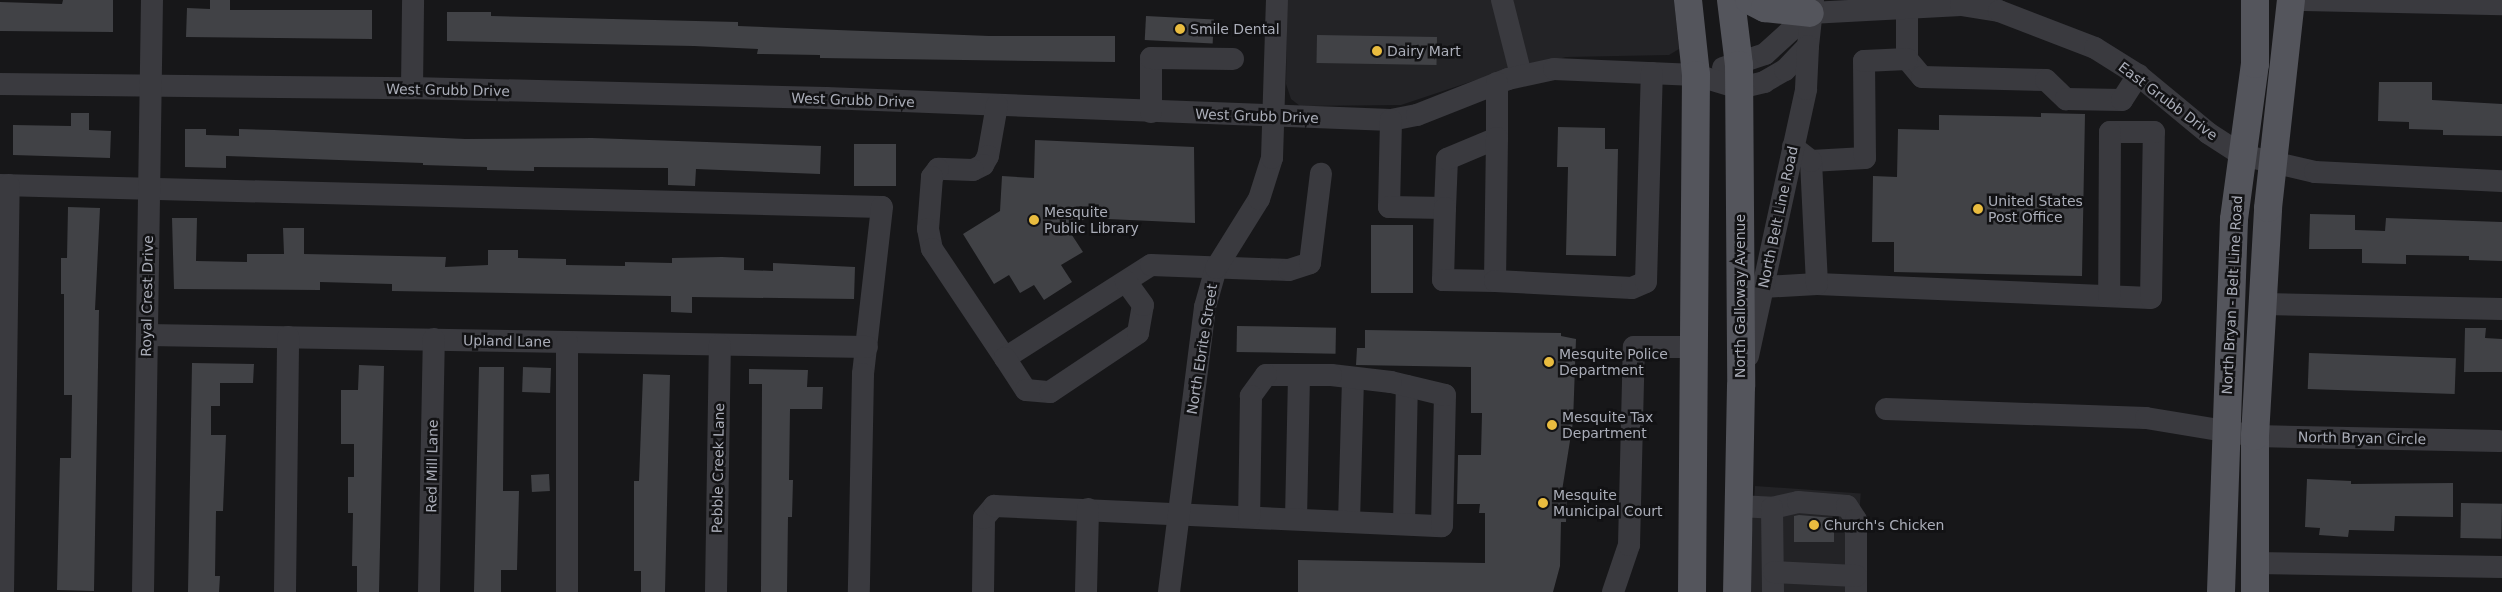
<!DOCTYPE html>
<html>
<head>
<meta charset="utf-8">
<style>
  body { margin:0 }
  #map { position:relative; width:2502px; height:592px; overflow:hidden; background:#171719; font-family:"DejaVu Sans",sans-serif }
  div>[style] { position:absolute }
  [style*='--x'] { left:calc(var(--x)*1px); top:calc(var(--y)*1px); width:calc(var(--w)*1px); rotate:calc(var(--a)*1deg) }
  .built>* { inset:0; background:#232326; transform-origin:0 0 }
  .building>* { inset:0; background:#414246; transform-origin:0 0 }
  .minor>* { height:22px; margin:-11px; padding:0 11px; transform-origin:11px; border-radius:11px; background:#3a3a3f }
  .major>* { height:28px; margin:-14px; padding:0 14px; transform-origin:14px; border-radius:14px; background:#54555c }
  .dots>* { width:14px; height:14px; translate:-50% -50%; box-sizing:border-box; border:2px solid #121214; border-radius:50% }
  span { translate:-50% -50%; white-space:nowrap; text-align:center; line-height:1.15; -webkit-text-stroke:5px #121214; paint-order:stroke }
  .poi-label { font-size:14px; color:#aaadb8 }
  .left { translate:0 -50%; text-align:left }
  .street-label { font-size:14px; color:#aaadb8 }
</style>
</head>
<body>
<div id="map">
  <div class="built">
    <div style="clip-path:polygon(1287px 0,1674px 0,1679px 49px,1669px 55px,1566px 57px,1476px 80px,1401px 105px,1300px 106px,1291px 99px,1286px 84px)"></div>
    <div style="left:1755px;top:486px;width:106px;height:106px;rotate:4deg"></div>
  </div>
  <div class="building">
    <div style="clip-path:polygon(63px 0,113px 0,113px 32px,0 31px,0 2px,62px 4px)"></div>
    <div style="clip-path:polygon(210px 0,230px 0,230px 10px,372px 10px,372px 39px,186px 37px,187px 8px,210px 9px)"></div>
    <div style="clip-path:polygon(447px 12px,491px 12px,491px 16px,738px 22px,738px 26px,989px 36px,1115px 36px,1115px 62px,820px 58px,820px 55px,757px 54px,758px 49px,694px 46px,447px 41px)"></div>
    <div style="left:1146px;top:16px;width:68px;height:24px;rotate:3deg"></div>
    <div style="left:1317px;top:35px;width:120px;height:28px;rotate:1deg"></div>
    <div style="clip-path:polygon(2379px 82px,2432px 82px,2432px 100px,2502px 104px,2502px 136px,2443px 135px,2443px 130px,2409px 129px,2409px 122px,2378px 121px)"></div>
    <div style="clip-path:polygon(71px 113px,89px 113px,89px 130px,111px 131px,110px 158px,13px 155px,13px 125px,71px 126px)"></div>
    <div style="clip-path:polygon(2041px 113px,2085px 114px,2082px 276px,1894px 272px,1894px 242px,1872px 242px,1873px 176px,1897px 177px,1898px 129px,1939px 130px,1939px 115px,2041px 117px)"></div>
    <div style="clip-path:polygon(1558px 127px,1605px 128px,1605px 149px,1618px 149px,1616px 256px,1566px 255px,1568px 167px,1557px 167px)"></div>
    <div style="clip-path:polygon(185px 129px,206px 129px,206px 135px,239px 136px,239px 129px,274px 130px,465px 139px,592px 138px,821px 146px,820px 174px,696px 169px,695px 186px,668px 185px,668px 168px,534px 167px,534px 171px,487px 170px,487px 167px,423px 165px,423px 163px,226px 156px,226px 168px,185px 167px)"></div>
    <div style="clip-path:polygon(1035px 140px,1194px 147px,1195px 223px,1086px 218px,1068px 229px,1083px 252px,1061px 265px,1072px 282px,1044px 300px,1034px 285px,1020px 293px,1009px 275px,994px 284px,963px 234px,1000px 211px,1002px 176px,1034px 178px)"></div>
    <div style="left:854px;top:144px;width:42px;height:42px"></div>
    <div style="clip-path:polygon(68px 207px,100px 208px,95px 310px,99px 310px,94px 591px,57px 590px,60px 458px,71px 458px,72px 395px,64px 395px,64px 294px,61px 294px,61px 258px,67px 258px)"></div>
    <div style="clip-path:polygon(2310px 214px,2355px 215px,2355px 230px,2385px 231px,2386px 218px,2502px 222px,2502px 261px,2469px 260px,2469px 256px,2406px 255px,2406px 264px,2362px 263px,2362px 249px,2309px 249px)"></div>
    <div style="clip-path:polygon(172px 218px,197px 218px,196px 261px,247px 262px,247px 254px,284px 254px,283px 228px,304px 228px,304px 254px,446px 257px,445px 267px,488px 265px,488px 250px,518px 250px,518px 258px,566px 259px,566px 265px,625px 266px,625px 262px,672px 263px,672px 258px,722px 257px,744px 258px,744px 270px,773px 271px,773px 263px,855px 267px,854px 299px,692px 297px,692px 313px,671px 312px,671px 296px,392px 291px,392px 284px,320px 282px,320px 290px,174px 289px)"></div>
    <div style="left:1371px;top:225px;width:42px;height:68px"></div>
    <div style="left:1237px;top:326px;width:99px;height:26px;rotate:1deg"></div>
    <div style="clip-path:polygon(2465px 328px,2486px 328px,2485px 338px,2502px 339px,2502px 372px,2464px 372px)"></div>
    <div style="clip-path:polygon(1365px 330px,1561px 333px,1561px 336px,1576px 339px,1573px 422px,1562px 491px,1567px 491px,1566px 522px,1561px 522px,1560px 566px,1553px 592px,1298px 592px,1298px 560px,1485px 563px,1485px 513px,1479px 513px,1480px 504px,1457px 504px,1458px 455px,1481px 455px,1482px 413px,1471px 413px,1471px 367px,1356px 365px,1357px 348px,1365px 348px)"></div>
    <div style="left:2309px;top:353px;width:147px;height:36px;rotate:2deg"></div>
    <div style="clip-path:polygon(192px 363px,254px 364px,253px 383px,220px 383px,220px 406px,211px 406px,211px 435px,226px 435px,223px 511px,216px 511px,215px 576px,220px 576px,219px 592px,188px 592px)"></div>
    <div style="clip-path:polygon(359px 365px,384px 366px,379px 592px,357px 592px,357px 566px,352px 566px,353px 513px,348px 513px,348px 477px,354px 477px,354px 444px,341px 444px,341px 390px,358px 390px)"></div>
    <div style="clip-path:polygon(479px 367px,504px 367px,503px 491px,519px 491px,517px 570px,501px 570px,501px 592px,474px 592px)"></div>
    <div style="left:523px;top:367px;width:28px;height:25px;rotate:2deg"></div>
    <div style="clip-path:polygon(749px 369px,808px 370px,807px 387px,823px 387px,822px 409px,790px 409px,789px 480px,793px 480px,792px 517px,788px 517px,787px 592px,761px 592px,762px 384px,749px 384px)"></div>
    <div style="clip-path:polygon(643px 374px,670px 375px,665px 592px,641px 592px,641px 571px,634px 571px,634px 481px,639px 481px)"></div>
    <div style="left:549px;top:474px;width:17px;height:18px;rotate:87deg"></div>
    <div style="clip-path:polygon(2307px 479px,2351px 481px,2351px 484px,2453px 483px,2453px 517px,2395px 516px,2394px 531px,2349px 530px,2348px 537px,2319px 535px,2320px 528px,2305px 527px)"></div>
    <div style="left:2461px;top:503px;width:41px;height:35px;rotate:1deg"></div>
    <div style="clip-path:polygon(1799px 515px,1834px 518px,1834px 542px,1794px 542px,1794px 516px)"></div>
  </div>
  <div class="minor">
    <div style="--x:1502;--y:0;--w:77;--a:75.8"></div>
    <div style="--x:2304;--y:0;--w:198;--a:1.2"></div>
    <div style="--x:1907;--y:8;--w:51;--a:90"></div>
    <div style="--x:1907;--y:59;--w:23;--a:50"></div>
    <div style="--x:1922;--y:77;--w:124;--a:1.4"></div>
    <div style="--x:2046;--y:80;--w:28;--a:44"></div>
    <div style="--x:2066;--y:99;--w:56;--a:1"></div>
    <div style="--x:2122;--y:100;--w:30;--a:-57"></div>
    <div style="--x:1810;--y:13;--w:151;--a:-3"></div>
    <div style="--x:1961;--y:5;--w:38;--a:9"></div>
    <div style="--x:1999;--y:11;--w:103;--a:21.1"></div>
    <div style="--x:2095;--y:48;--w:51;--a:32.1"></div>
    <div style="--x:2138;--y:75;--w:91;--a:39.6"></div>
    <div style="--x:2208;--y:133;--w:40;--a:32.9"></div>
    <div style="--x:2242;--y:155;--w:75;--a:13.1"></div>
    <div style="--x:2315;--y:172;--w:187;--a:2.8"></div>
    <div style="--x:1723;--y:68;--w:44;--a:-18.4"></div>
    <div style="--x:1765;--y:54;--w:61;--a:-42.3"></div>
    <div style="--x:0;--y:84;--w:412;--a:0.6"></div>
    <div style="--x:412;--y:88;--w:414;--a:1.4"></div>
    <div style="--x:826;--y:98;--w:565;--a:2.23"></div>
    <div style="--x:1391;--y:120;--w:26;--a:-11"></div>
    <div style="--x:1417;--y:115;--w:98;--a:-21.6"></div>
    <div style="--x:1508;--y:79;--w:47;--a:-12.3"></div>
    <div style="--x:1554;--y:69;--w:142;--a:2.4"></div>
    <div style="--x:1696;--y:75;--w:45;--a:16.8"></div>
    <div style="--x:1739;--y:88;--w:26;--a:-13"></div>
    <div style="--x:1764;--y:82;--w:24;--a:-30"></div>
    <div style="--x:1785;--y:70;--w:33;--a:-46"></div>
    <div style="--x:1808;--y:46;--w:46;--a:-83.8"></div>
    <div style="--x:412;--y:88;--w:88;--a:-89.3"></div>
    <div style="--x:997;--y:105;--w:52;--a:100"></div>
    <div style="--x:988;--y:156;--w:10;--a:119"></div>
    <div style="--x:983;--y:165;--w:11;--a:153"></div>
    <div style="--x:973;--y:170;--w:35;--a:-178"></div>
    <div style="--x:938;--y:169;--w:10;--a:127"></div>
    <div style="--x:932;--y:177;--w:52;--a:94.4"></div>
    <div style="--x:928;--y:229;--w:20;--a:79"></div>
    <div style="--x:932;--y:249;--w:131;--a:56.2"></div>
    <div style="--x:1005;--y:358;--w:173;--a:-32.5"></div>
    <div style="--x:1151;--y:265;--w:138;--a:2.1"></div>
    <div style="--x:1289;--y:270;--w:22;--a:-18"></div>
    <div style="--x:1310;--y:263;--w:90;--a:-83"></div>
    <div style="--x:1151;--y:112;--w:54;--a:-90"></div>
    <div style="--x:1151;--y:58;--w:82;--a:0.7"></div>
    <div style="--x:1391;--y:120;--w:87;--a:91.3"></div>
    <div style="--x:1389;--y:207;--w:56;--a:1"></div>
    <div style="--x:1445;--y:208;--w:49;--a:-87.7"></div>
    <div style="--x:1447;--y:159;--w:54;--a:-22.8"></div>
    <div style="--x:1497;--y:138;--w:55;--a:-90"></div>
    <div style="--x:1811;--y:161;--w:54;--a:-3.2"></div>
    <div style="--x:1865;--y:158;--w:97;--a:-90.6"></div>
    <div style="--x:1864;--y:61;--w:43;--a:-2.7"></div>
    <div style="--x:0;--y:185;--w:882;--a:1.43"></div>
    <div style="--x:882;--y:207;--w:168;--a:96.5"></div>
    <div style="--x:863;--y:374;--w:218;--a:91.1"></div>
    <div style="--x:1445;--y:208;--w:72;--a:91.6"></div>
    <div style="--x:1443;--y:280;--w:52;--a:1.1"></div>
    <div style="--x:1495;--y:281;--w:143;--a:-89.2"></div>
    <div style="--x:1495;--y:281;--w:137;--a:2.9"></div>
    <div style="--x:1632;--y:288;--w:15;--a:-23"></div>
    <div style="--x:1646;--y:282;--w:209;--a:-88.4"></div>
    <div style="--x:1817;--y:284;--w:334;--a:2.4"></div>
    <div style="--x:2151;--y:298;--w:166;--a:-89"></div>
    <div style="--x:2154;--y:132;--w:44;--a:180"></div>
    <div style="--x:2110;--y:132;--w:164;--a:90.3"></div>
    <div style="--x:1763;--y:287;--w:54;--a:-3.2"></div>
    <div style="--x:1817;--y:284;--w:123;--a:-92.8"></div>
    <div style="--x:1811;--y:161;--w:23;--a:-142"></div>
    <div style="--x:2263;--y:304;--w:239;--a:1.2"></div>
    <div style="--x:147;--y:335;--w:720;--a:0.95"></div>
    <div style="--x:567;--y:342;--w:250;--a:90"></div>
    <div style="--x:1748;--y:356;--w:273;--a:-77.7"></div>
    <div style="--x:1806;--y:89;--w:43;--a:-87.3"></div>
    <div style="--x:1005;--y:358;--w:38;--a:57"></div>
    <div style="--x:1026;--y:390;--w:24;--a:5"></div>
    <div style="--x:1050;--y:392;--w:106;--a:-33.8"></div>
    <div style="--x:1138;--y:333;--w:28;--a:-80"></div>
    <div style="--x:1143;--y:305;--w:29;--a:-126"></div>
    <div style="--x:1886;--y:409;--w:260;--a:2"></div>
    <div style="--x:2146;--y:418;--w:110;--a:9.4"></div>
    <div style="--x:2255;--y:436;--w:244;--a:1.2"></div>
    <div style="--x:1739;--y:506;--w:33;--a:3"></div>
    <div style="--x:1772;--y:508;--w:27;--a:-13"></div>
    <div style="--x:1798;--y:502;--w:49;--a:4.7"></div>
    <div style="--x:1847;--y:506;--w:17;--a:57"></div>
    <div style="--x:1856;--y:520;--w:72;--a:90"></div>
    <div style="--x:1772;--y:508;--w:84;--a:89.3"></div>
    <div style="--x:1296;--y:519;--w:144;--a:-88.8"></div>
    <div style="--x:1349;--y:522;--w:144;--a:-88.4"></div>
    <div style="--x:1404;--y:524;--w:138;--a:-88.8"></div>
    <div style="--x:2255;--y:563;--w:247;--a:0.9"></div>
    <div style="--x:1774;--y:572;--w:82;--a:2.8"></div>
    <div style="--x:3;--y:592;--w:407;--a:-89.2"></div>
    <div style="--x:143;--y:592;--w:592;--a:-89.13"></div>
    <div style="--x:285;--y:592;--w:255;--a:-89.3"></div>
    <div style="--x:429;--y:592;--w:253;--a:-88.9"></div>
    <div style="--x:716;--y:592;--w:247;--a:-89.1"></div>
    <div style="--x:983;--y:592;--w:74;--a:-89.2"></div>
    <div style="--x:984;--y:518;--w:16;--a:-50"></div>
    <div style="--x:994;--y:506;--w:448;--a:2.6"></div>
    <div style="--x:1442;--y:526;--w:131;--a:-88.7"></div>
    <div style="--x:1445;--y:395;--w:56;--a:-166.5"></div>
    <div style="--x:1391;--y:382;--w:60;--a:-173.3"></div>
    <div style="--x:1331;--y:375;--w:65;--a:180"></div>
    <div style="--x:1266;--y:375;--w:26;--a:126"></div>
    <div style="--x:1251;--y:396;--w:121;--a:90.9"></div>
    <div style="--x:1086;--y:592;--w:83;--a:-88.6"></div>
    <div style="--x:1169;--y:592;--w:287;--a:-82.8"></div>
    <div style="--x:1205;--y:307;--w:41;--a:-74.2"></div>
    <div style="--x:1216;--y:268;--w:81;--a:-58.1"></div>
    <div style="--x:1259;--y:199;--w:43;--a:-72.4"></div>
    <div style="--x:1272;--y:158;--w:158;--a:-88.2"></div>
    <div style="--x:1613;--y:592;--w:50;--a:-71.2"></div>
    <div style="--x:1629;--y:545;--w:198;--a:-88.6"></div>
    <div style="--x:1634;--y:347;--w:61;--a:0"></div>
  </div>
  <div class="major">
    <div style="--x:1688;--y:0;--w:75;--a:83.9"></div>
    <div style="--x:1696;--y:75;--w:517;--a:90.44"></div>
    <div style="--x:1731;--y:0;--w:65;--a:83"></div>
    <div style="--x:1739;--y:65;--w:321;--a:89.6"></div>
    <div style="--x:1741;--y:386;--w:206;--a:91.1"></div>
    <div style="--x:1749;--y:0;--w:18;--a:27"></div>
    <div style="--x:1765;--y:8;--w:45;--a:6.3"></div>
    <div style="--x:2221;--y:592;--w:373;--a:-88"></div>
    <div style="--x:2234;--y:219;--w:156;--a:-82.3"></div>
    <div style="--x:2255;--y:64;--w:64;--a:-90"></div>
    <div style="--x:2255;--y:592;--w:156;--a:-90"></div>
    <div style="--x:2255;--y:436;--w:228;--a:-86.7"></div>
    <div style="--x:2268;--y:208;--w:209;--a:-83.7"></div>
  </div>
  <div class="dots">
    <div style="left:1180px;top:29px;background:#e9bc3f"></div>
    <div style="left:1377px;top:51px;background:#e9bc3f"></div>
    <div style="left:1978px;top:209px;background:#e9bc3f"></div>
    <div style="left:1034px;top:220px;background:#e9bc3f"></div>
    <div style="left:1549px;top:362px;background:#e9bc3f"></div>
    <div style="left:1552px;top:425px;background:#e9bc3f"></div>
    <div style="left:1543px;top:503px;background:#e9bc3f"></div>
    <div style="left:1814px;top:525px;background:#e9bc3f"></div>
  </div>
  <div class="poi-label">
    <span class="left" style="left:1190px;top:29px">Smile Dental</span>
    <span class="left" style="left:1387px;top:51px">Dairy Mart</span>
    <span class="left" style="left:1988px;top:209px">United States<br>Post Office</span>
    <span class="left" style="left:1044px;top:220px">Mesquite<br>Public Library</span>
    <span class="left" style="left:1559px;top:362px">Mesquite Police<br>Department</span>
    <span class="left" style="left:1562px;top:425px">Mesquite Tax<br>Department</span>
    <span class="left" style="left:1553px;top:503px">Mesquite<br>Municipal Court</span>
    <span class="left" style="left:1824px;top:525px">Church's Chicken</span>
  </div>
  <div class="street-label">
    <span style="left:448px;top:90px;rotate:1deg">West Grubb Drive</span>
    <span style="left:853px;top:100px;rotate:2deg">West Grubb Drive</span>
    <span style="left:2168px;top:101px;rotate:37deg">East Grubb Drive</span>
    <span style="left:1257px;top:116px;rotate:2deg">West Grubb Drive</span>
    <span style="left:1778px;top:217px;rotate:-78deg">North Belt Line Road</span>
    <span style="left:2232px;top:295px;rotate:-87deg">North Bryan - Belt Line Road</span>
    <span style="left:147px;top:296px;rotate:-89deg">Royal Crest Drive</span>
    <span style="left:1740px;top:296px;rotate:-90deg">North Galloway Avenue</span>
    <span style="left:507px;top:341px;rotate:1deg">Upland Lane</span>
    <span style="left:1202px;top:349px;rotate:-81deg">North Ebrite Street</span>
    <span style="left:2362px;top:438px;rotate:1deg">North Bryan Circle</span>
    <span style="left:432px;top:466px;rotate:-89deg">Red Mill Lane</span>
    <span style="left:718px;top:468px;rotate:-89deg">Pebble Creek Lane</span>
  </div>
</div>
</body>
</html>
